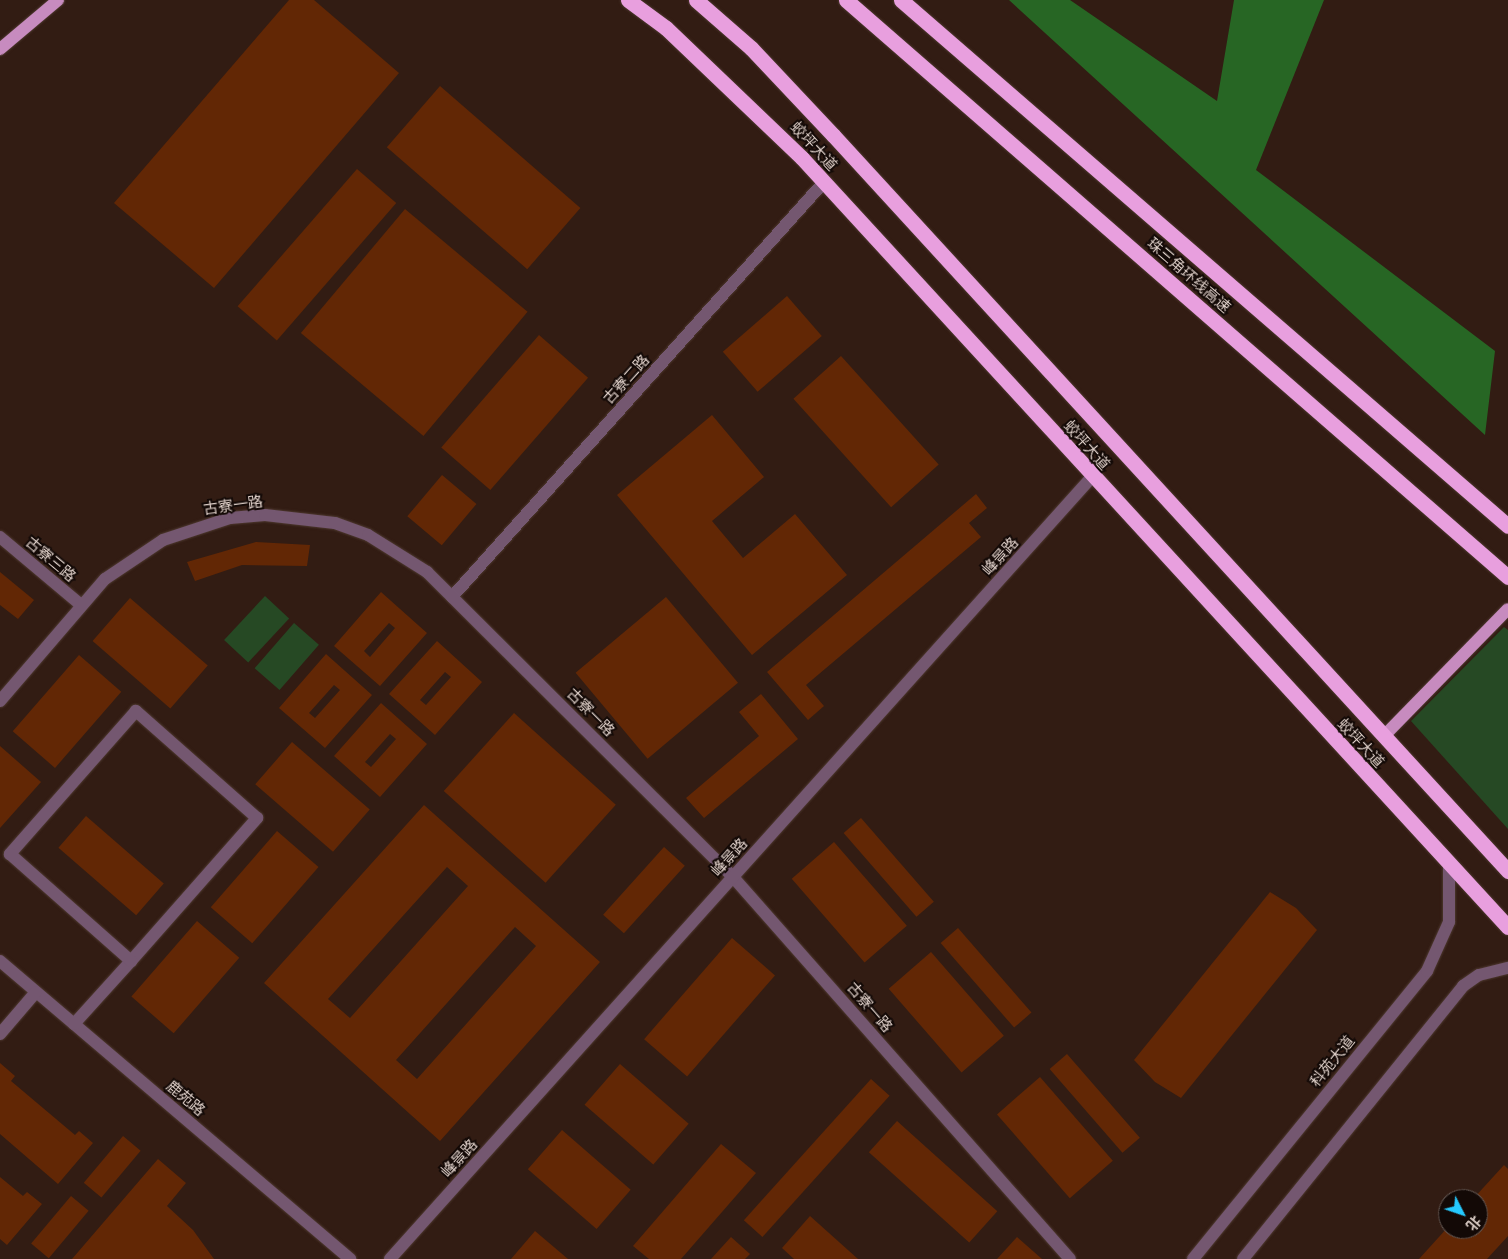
<!DOCTYPE html>
<html>
<head>
<meta charset="utf-8">
<style>
  body { margin:0 }
  #map { position:relative; width:1508px; height:1259px; overflow:hidden; background:#321c13; font-family:"Public Sans","Noto Sans SC",sans-serif }
  div>[style] { position:absolute }
  [style*='--x'] { left:calc(var(--x)*1px); top:calc(var(--y)*1px); width:calc(var(--w)*1px); rotate:calc(var(--a)*1deg) }
  .green>* { inset:0; background:#264924; transform-origin:0 0 }
  .forest>* { inset:0; background:#276624 }
  .building>* { inset:0; background:#622705; transform-origin:0 0 }
  .roads { filter:drop-shadow(0 0 1px #4e3930) drop-shadow(0 0 1px #4e3930) }
  .minor>* { height:12px; margin:-6px; padding:0 6px; transform-origin:6px; border-radius:6px; background:#745770 }
  .major>* { height:12px; margin:-6px; padding:0 6px; transform-origin:6px; border-radius:6px; background:#c78bbf }
  .highway>* { height:15px; margin:-7.5px; padding:0 7.5px; transform-origin:7.5px; border-radius:7.5px; background:#e89fde }
  span { translate:-50% -50%; white-space:nowrap; text-align:center; line-height:1.15; -webkit-text-stroke:4px #130906; paint-order:stroke }
  .street-label { font-size:15px; color:#dfd0c9 }
  .north { position:absolute; left:1438px; top:1189px; width:50px; height:50px; box-sizing:border-box; background:#130906; border:1px solid #655954; border-radius:50%; rotate:131deg; font-size:14px; font-weight:700; line-height:20px; text-align:center; color:#dfd0c9 }
  .north::after { content:''; display:block; margin:auto; width:18px; height:22px; background:#25c9fe; clip-path:polygon(50% 0,100% 100%,50% 72%,0 100%) }
</style>
</head>
<body>
<div id="map">
  <div class="green">
    <div style="left:265px;top:596px;width:33px;height:60px;rotate:43deg"></div>
    <div style="left:294px;top:623px;width:33px;height:60px;rotate:41deg"></div>
    <div style="clip-path:polygon(1504px 627px,1508px 630px,1508px 829px,1411px 721px)"></div>
  </div>
  <div class="forest">
    <div style="clip-path:polygon(1009px 0,1070px 0,1217px 101px,1234px 0,1324px 0,1256px 170px,1495px 351px,1485px 435px)"></div>
  </div>
  <div class="building">
    <div style="clip-path:polygon(289px 0,314px 0,399px 73px,214px 288px,114px 203px)"></div>
    <div style="left:440px;top:86px;width:186px;height:81px;rotate:41deg"></div>
    <div style="left:357px;top:169px;width:52px;height:182px;rotate:41deg"></div>
    <div style="left:405px;top:209px;width:160px;height:162px;rotate:40deg"></div>
    <div style="left:787px;top:296px;width:53px;height:85px;rotate:49deg"></div>
    <div style="left:539px;top:335px;width:65px;height:149px;rotate:41deg"></div>
    <div style="left:841px;top:356px;width:146px;height:64px;rotate:48deg"></div>
    <div style="clip-path:polygon(712px 415px,764px 477px,712px 521px,743px 558px,795px 514px,847px 575px,752px 655px,617px 495px)"></div>
    <div style="left:442px;top:475px;width:45px;height:54px;rotate:40deg"></div>
    <div style="clip-path:polygon(976px 494px,987px 508px,969px 523px,981px 537px,806px 685px,824px 706px,808px 720px,767px 672px)"></div>
    <div style="clip-path:polygon(256px 542px,310px 545px,307px 566px,242px 565px,195px 581px,187px 562px)"></div>
    <div style="clip-path:polygon(0 572px,34px 600px,18px 619px,0 605px)"></div>
    <div style="clip-path:polygon(evenodd,381px 592px,427px 633px,380px 686px,334px 646px,381px 592px,389px 623px,395px 628px,370px 657px,364px 651px,389px 623px)"></div>
    <div style="left:666px;top:597px;width:112px;height:118px;rotate:50deg"></div>
    <div style="left:130px;top:598px;width:103px;height:57px;rotate:41deg"></div>
    <div style="clip-path:polygon(evenodd,437px 641px,482px 682px,435px 735px,389px 694px,437px 641px,445px 672px,451px 677px,426px 705px,420px 700px,445px 672px)"></div>
    <div style="clip-path:polygon(evenodd,326px 654px,372px 695px,325px 748px,279px 708px,326px 654px,334px 685px,340px 690px,315px 718px,309px 713px,334px 685px)"></div>
    <div style="left:79px;top:655px;width:56px;height:101px;rotate:41deg"></div>
    <div style="clip-path:polygon(761px 694px,798px 739px,704px 818px,686px 798px,759px 736px,739px 712px)"></div>
    <div style="clip-path:polygon(evenodd,381px 703px,427px 744px,380px 797px,334px 756px,381px 703px,390px 734px,396px 739px,371px 767px,365px 762px,390px 734px)"></div>
    <div style="left:514px;top:713px;width:137px;height:105px;rotate:42deg"></div>
    <div style="left:292px;top:742px;width:103px;height:56px;rotate:41deg"></div>
    <div style="clip-path:polygon(0 746px,41px 782px,0 828px)"></div>
    <div style="clip-path:polygon(evenodd,424px 805px,600px 962px,440px 1141px,264px 983px,424px 805px,447px 867px,468px 886px,350px 1018px,328px 999px,447px 867px,424px 805px,515px 927px,536px 946px,417px 1079px,396px 1060px,515px 927px)"></div>
    <div style="left:86px;top:816px;width:103px;height:42px;rotate:41deg"></div>
    <div style="left:861px;top:818px;width:111px;height:23px;rotate:49deg"></div>
    <div style="left:277px;top:831px;width:55px;height:101px;rotate:41deg"></div>
    <div style="left:834px;top:842px;width:111px;height:56px;rotate:49deg"></div>
    <div style="left:664px;top:847px;width:28px;height:91px;rotate:42deg"></div>
    <div style="clip-path:polygon(1270px 892px,1296px 908px,1317px 930px,1181px 1098px,1155px 1082px,1134px 1060px)"></div>
    <div style="left:197px;top:921px;width:56px;height:100px;rotate:41deg"></div>
    <div style="left:958px;top:928px;width:112px;height:23px;rotate:49deg"></div>
    <div style="left:732px;top:938px;width:57px;height:134px;rotate:41deg"></div>
    <div style="left:931px;top:952px;width:111px;height:56px;rotate:49deg"></div>
    <div style="left:1067px;top:1054px;width:111px;height:23px;rotate:49deg"></div>
    <div style="clip-path:polygon(0 1063px,15px 1076px,11px 1081px,75px 1135px,79px 1131px,93px 1143px,58px 1184px,0 1134px)"></div>
    <div style="left:620px;top:1064px;width:91px;height:54px;rotate:41deg"></div>
    <div style="left:1040px;top:1077px;width:111px;height:57px;rotate:49deg"></div>
    <div style="left:871px;top:1079px;width:25px;height:190px;rotate:42deg"></div>
    <div style="left:897px;top:1121px;width:135px;height:42px;rotate:42deg"></div>
    <div style="left:562px;top:1130px;width:91px;height:52px;rotate:41deg"></div>
    <div style="left:123px;top:1136px;width:23px;height:61px;rotate:40deg"></div>
    <div style="clip-path:polygon(721px 1144px,756px 1173px,681px 1259px,649px 1259px,633px 1246px)"></div>
    <div style="clip-path:polygon(158px 1159px,186px 1183px,167px 1206px,193px 1230px,214px 1259px,72px 1259px)"></div>
    <div style="clip-path:polygon(1504px 1165px,1508px 1169px,1508px 1236px,1487px 1259px,1419px 1259px,1448px 1227px,1478px 1229px,1478px 1199px,1473px 1199px)"></div>
    <div style="clip-path:polygon(0 1177px,23px 1196px,27px 1192px,42px 1204px,7px 1245px,0 1239px)"></div>
    <div style="left:71px;top:1196px;width:23px;height:62px;rotate:40deg"></div>
    <div style="clip-path:polygon(810px 1216px,858px 1259px,794px 1259px,782px 1248px)"></div>
    <div style="clip-path:polygon(535px 1231px,568px 1259px,511px 1259px)"></div>
    <div style="clip-path:polygon(731px 1237px,750px 1254px,745px 1259px,711px 1259px)"></div>
    <div style="clip-path:polygon(1017px 1237px,1042px 1259px,997px 1259px)"></div>
  </div>
  <div class="roads">
    <div class="minor">
      <div style="--x:0;--y:537;--w:106;--a:40"></div>
      <div style="--x:452;--y:597;--w:557;--a:-48.13"></div>
      <div style="--x:0;--y:701;--w:161;--a:-49.3"></div>
      <div style="--x:105;--y:579;--w:70;--a:-33.9"></div>
      <div style="--x:163;--y:540;--w:71;--a:-18.2"></div>
      <div style="--x:230;--y:518;--w:35;--a:-5"></div>
      <div style="--x:265;--y:515;--w:70;--a:6.5"></div>
      <div style="--x:335;--y:523;--w:35;--a:20"></div>
      <div style="--x:368;--y:535;--w:70;--a:32.1"></div>
      <div style="--x:427;--y:572;--w:432;--a:44.9"></div>
      <div style="--x:733;--y:877;--w:509;--a:48.58"></div>
      <div style="--x:0;--y:961;--w:460;--a:40.4"></div>
      <div style="--x:74;--y:1024;--w:85;--a:-47.9"></div>
      <div style="--x:131;--y:961;--w:191;--a:-48.6"></div>
      <div style="--x:257;--y:818;--w:162;--a:-138.5"></div>
      <div style="--x:136;--y:711;--w:191;--a:131.4"></div>
      <div style="--x:10;--y:854;--w:162;--a:41.5"></div>
      <div style="--x:0;--y:1034;--w:55;--a:-49.4"></div>
      <div style="--x:390;--y:1259;--w:1051;--a:-48.09"></div>
      <div style="--x:1193;--y:1259;--w:371;--a:-50.9"></div>
      <div style="--x:1427;--y:971;--w:54;--a:-65.8"></div>
      <div style="--x:1449;--y:922;--w:58;--a:-90"></div>
      <div style="--x:1243;--y:1259;--w:351;--a:-51.1"></div>
      <div style="--x:1463;--y:986;--w:19;--a:-35"></div>
      <div style="--x:1479;--y:975;--w:30;--a:-14"></div>
    </div>
    <div class="major">
      <div style="--x:0;--y:49;--w:76;--a:-40.2"></div>
      <div style="--x:1384;--y:736;--w:177;--a:-45.7"></div>
    </div>
    <div class="highway">
      <div style="--x:628;--y:0;--w:47;--a:36.4"></div>
      <div style="--x:666;--y:28;--w:188;--a:43.7"></div>
      <div style="--x:802;--y:158;--w:1044;--a:47.45"></div>
      <div style="--x:696;--y:0;--w:73;--a:41.1"></div>
      <div style="--x:751;--y:48;--w:120;--a:46.7"></div>
      <div style="--x:833;--y:135;--w:999;--a:47.48"></div>
      <div style="--x:846;--y:0;--w:878;--a:41.08"></div>
      <div style="--x:901;--y:0;--w:803;--a:40.91"></div>
    </div>
  </div>
  <div class="street-label">
    <span style="left:814px;top:146px;rotate:47deg">蛟坪大道</span>
    <span style="left:1189px;top:275px;rotate:41deg">珠三角环线高速</span>
    <span style="left:626px;top:379px;rotate:-48deg">古寮二路</span>
    <span style="left:1087px;top:445px;rotate:48deg">蛟坪大道</span>
    <span style="left:233px;top:505px;rotate:-8deg">古寮一路</span>
    <span style="left:1000px;top:556px;rotate:-48deg">峰景路</span>
    <span style="left:51px;top:559px;rotate:40deg">古寮三路</span>
    <span style="left:591px;top:712px;rotate:45deg">古寮一路</span>
    <span style="left:1361px;top:743px;rotate:47deg">蛟坪大道</span>
    <span style="left:729px;top:857px;rotate:-48deg">峰景路</span>
    <span style="left:870px;top:1007px;rotate:49deg">古寮一路</span>
    <span style="left:1332px;top:1061px;rotate:-51deg">科苑大道</span>
    <span style="left:186px;top:1098px;rotate:40deg">鹿苑路</span>
    <span style="left:459px;top:1158px;rotate:-48deg">峰景路</span>
  </div>
  <div class="north">北</div>
</div>
</body>
</html>
